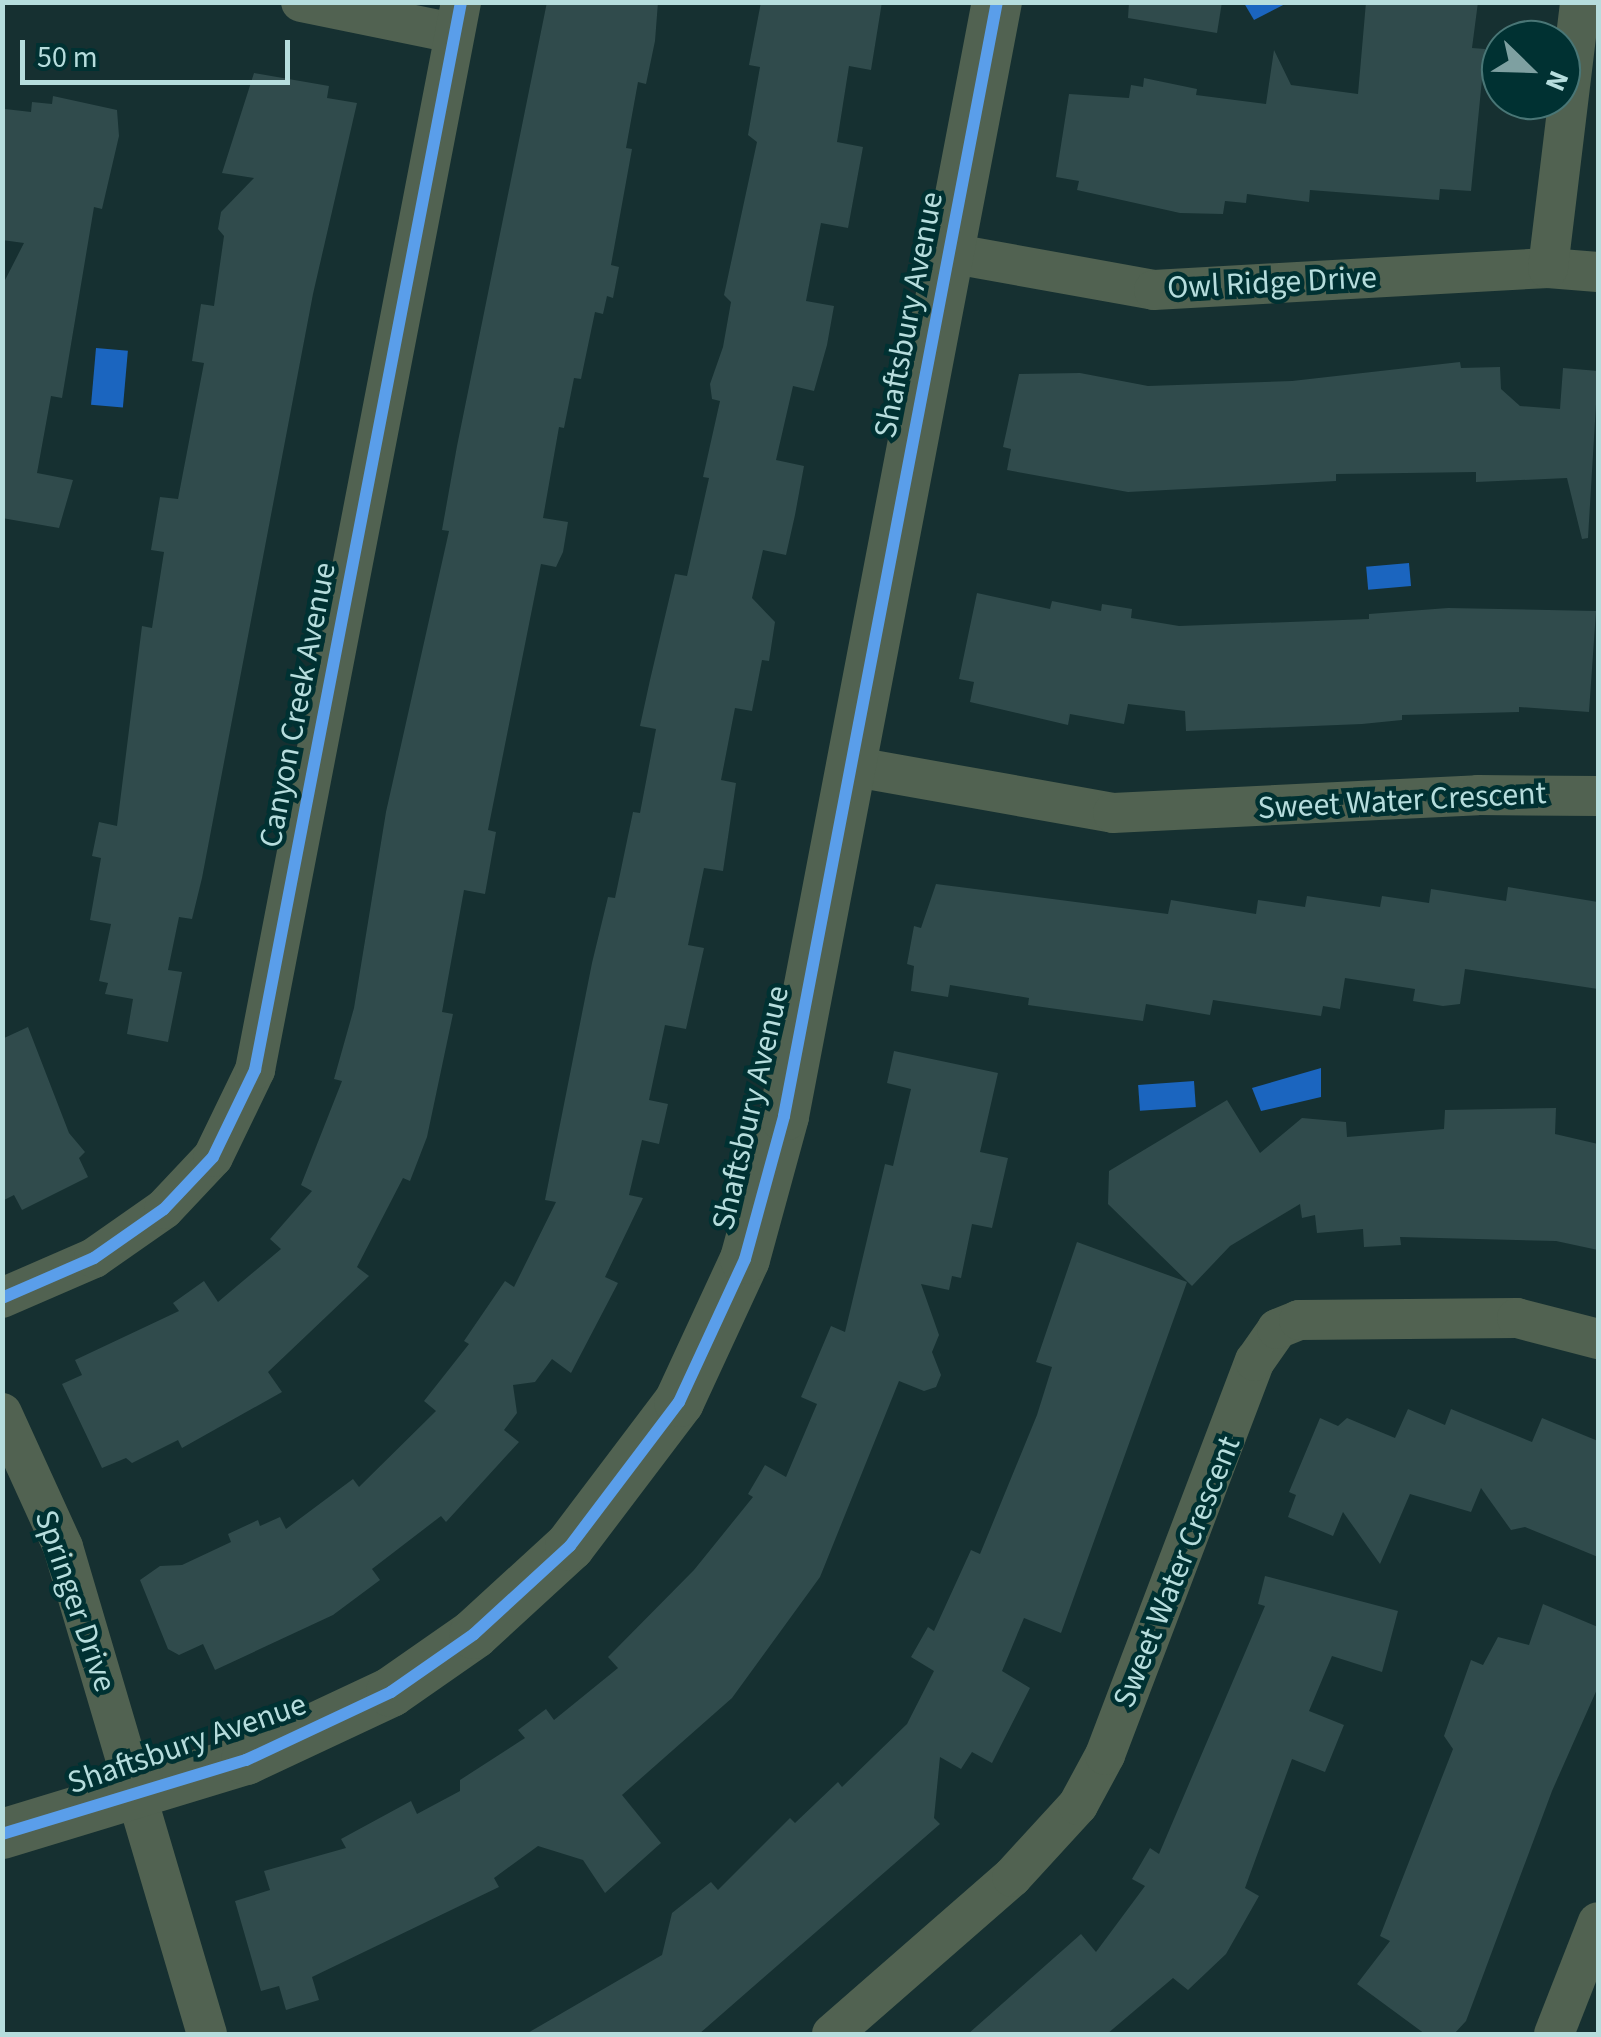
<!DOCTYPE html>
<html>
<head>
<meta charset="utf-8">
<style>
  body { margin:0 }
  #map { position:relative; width:1601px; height:2037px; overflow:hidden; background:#163031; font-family:"Source Sans 3",sans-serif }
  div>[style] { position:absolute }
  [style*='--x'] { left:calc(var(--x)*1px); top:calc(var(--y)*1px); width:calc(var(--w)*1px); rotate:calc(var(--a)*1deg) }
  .water>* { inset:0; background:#1b65bf; transform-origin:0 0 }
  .building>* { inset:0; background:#304b4c }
  .minor>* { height:40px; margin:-20px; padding:0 20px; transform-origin:20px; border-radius:20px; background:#516251 }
  .tertiary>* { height:50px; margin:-25px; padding:0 25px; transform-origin:25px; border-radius:25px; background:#516251 }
  .cycleway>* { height:12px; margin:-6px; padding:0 6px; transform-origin:6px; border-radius:6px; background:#5a9eea }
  span { translate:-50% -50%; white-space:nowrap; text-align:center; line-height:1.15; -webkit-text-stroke:9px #003132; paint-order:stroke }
  .street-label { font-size:32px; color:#b6dddd }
  .frame { position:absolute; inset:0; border:5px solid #b6dddd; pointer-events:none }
  .north { position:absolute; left:1481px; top:20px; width:100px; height:100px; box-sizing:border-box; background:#003132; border:2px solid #497676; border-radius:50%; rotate:113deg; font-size:28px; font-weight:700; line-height:40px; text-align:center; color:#b6dddd }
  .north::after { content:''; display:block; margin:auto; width:35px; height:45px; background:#7ea0a1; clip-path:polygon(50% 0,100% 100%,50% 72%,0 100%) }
  .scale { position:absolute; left:20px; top:40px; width:270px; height:45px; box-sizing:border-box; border:5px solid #b6dddd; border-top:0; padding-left:12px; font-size:30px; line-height:35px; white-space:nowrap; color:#b6dddd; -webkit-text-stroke:8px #003132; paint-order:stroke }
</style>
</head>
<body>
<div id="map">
  <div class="water">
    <div style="clip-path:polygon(1244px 3px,1287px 3px,1254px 20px)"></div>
    <div style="left:96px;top:348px;width:32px;height:57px;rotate:5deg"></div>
    <div style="left:1409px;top:563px;width:23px;height:43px;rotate:85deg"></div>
    <div style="clip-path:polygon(1321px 1068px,1321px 1097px,1261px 1111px,1252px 1088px)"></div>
    <div style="left:1194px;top:1081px;width:26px;height:56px;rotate:86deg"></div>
  </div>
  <div class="building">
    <div style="clip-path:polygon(547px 2px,658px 2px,655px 41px,646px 84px,638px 82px,626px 148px,632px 149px,611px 265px,619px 267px,613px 298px,607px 296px,603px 314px,595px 312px,581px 379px,574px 378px,564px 428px,559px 427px,543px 518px,568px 522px,563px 552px,556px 567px,541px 564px,488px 830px,496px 832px,485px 894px,464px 890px,442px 1012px,453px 1014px,427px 1137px,410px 1181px,403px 1178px,357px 1267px,369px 1276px,268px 1372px,282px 1392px,182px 1448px,178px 1440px,132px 1463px,126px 1458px,102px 1468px,62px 1384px,82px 1375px,75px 1360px,179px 1311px,173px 1303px,204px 1281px,218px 1302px,281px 1249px,270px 1239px,312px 1191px,301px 1185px,342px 1081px,334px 1079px,354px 1008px,386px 812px,449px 531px,442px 530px,457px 446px)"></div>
    <div style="clip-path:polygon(761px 2px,882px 2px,871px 70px,849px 66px,837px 142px,863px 147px,848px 228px,821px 223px,806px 301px,834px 306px,827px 345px,814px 391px,793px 386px,776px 460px,804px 466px,795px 515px,786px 555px,763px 550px,752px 598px,775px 622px,769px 661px,762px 660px,752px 711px,735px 708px,721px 780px,736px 783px,723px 871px,704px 868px,688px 945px,704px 948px,686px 1029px,665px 1025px,649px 1100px,668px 1104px,659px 1144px,642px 1140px,629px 1195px,643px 1198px,605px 1277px,618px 1283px,571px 1373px,552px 1359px,535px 1382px,513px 1385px,517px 1413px,504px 1430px,519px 1442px,446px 1522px,441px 1516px,372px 1569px,380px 1580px,333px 1615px,215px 1670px,203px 1644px,179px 1655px,168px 1649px,140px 1580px,160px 1566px,182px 1565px,231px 1542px,228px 1534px,258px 1520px,260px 1526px,280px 1517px,286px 1529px,353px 1479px,359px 1487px,436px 1411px,424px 1401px,469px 1344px,464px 1341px,505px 1281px,514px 1287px,556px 1202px,545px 1200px,592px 963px,608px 897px,615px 898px,633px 812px,640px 813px,656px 729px,640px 726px,650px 680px,675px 574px,687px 576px,709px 478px,703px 477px,720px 401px,712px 399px,710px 384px,723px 347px,731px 302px,724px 295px,757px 142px,748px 135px,760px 67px,749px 65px)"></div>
    <div style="clip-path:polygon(1129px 2px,1222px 2px,1217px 33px,1128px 18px)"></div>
    <div style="clip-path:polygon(1366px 2px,1478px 2px,1472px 48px,1485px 49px,1471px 191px,1440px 189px,1439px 200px,1310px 190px,1309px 202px,1247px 194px,1246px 203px,1225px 201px,1223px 214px,1180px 213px,1077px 190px,1079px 181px,1056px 177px,1069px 94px,1129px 98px,1131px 85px,1143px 87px,1144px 78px,1197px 89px,1196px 95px,1266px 104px,1274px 50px,1291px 85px,1358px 94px)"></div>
    <div style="clip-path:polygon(254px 73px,329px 86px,327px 98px,357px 103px,313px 294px,202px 878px,192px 919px,179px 917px,168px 970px,182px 972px,168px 1042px,127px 1034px,133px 999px,105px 994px,108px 983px,99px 981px,111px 924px,90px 920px,101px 858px,92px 856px,99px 822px,117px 826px,142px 626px,152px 628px,164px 552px,151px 550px,160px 497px,178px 499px,204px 363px,192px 361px,201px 304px,214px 306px,224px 236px,218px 229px,221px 212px,254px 178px,222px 173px)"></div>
    <div style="clip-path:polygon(53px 96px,117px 110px,119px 136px,102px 209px,94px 207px,62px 398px,51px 396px,37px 473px,73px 480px,59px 528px,2px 518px,2px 286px,24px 243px,2px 240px,2px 131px,5px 109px,31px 112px,32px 102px,52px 104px)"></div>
    <div style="clip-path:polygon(1460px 362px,1461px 368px,1500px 367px,1501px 389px,1520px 406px,1560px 409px,1563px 368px,1598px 371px,1588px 538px,1582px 539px,1567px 478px,1476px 482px,1476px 472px,1336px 474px,1336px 481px,1128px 492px,1007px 470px,1011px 449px,1003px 447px,1019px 374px,1080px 373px,1148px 386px,1292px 381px)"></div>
    <div style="clip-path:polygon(977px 593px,1050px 609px,1052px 601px,1101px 611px,1102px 604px,1132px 609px,1131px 618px,1179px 626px,1369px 619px,1369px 614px,1448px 608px,1596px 611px,1589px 712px,1519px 707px,1519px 712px,1402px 715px,1402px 720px,1362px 724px,1186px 731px,1185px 711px,1128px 704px,1124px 724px,1070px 714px,1068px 725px,970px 702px,974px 682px,959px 679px)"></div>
    <div style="clip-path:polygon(936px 884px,1168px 914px,1171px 900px,1256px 914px,1258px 900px,1305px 907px,1307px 896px,1380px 907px,1382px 896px,1429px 903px,1431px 889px,1506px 901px,1508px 887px,1598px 902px,1598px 989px,1465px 969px,1460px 1004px,1443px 1006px,1413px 1001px,1415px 989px,1345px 978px,1340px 1009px,1323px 1006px,1321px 1016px,1213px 1000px,1210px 1015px,1146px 1004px,1143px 1021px,1028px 1005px,1029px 998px,950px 985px,948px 997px,911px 991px,914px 966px,907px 964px,914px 926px,921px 928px)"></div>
    <div style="clip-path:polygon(28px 1027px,69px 1133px,85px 1152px,79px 1158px,88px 1177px,22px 1210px,14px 1195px,2px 1201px,2px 1039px)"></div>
    <div style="clip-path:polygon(894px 1051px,998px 1073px,980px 1152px,1008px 1158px,992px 1228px,972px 1224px,961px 1278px,952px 1276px,949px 1290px,921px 1284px,939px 1335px,932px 1352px,941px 1375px,936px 1387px,924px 1391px,899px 1381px,820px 1577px,732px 1698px,622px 1795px,661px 1843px,605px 1893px,583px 1860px,538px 1846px,494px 1878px,499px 1887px,312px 1977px,319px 2000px,286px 2010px,279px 1986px,261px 1991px,235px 1901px,270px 1890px,264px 1871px,346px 1848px,341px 1839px,411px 1801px,417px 1814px,460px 1791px,460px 1780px,525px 1738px,518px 1730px,546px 1709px,554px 1720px,618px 1668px,608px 1657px,694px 1570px,753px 1497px,748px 1494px,765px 1465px,786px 1477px,817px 1404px,801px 1397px,831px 1326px,845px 1332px,885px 1164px,893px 1166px,911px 1089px,887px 1083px)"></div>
    <div style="clip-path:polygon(1227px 1100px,1260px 1153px,1302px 1118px,1346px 1122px,1347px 1137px,1444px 1129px,1445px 1110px,1556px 1108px,1555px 1134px,1598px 1144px,1598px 1250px,1556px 1241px,1400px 1237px,1401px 1245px,1364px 1247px,1363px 1229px,1317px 1233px,1315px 1215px,1302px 1218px,1300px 1204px,1230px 1246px,1192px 1286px,1108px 1204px,1109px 1171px)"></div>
    <div style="clip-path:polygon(1077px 1242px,1187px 1282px,1061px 1633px,1024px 1618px,1002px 1671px,1030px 1688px,992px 1763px,972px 1752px,961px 1769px,940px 1757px,934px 1818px,940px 1824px,699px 2034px,526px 2034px,662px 1955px,672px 1913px,711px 1882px,718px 1890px,790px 1818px,795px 1823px,838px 1782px,842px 1787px,907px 1724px,934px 1671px,911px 1657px,928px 1627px,934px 1631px,971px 1550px,980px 1554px,1037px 1415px,1052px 1367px,1036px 1362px)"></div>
    <div style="clip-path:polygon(1408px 1409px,1445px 1425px,1451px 1409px,1532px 1442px,1542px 1418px,1598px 1441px,1598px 1557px,1525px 1527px,1511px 1530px,1481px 1488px,1471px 1512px,1410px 1494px,1380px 1564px,1343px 1512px,1333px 1536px,1288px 1517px,1296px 1495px,1289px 1492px,1320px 1418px,1338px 1426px,1347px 1418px,1395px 1438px)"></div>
    <div style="clip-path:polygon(1265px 1576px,1398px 1611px,1382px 1672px,1332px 1656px,1309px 1711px,1344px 1725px,1325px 1772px,1292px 1759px,1245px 1888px,1259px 1896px,1226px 1954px,1188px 1990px,1173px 1978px,1107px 2034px,968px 2034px,1081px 1934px,1096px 1952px,1145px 1886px,1132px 1879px,1150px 1848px,1159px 1854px,1265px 1606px,1258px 1604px)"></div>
    <div style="clip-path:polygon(1543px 1604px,1598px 1627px,1598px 1687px,1552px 1791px,1466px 2021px,1454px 2034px,1425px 2034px,1357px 1984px,1390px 1941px,1380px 1936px,1453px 1749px,1444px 1736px,1471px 1660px,1483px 1665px,1498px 1637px,1529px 1645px)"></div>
  </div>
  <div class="minor">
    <div style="--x:301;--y:2;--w:156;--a:11.5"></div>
    <div style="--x:949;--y:253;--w:208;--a:10.2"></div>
    <div style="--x:1154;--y:290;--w:395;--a:-3.2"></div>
    <div style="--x:1548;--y:268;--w:50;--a:4.6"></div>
    <div style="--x:1548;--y:268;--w:268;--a:-83.1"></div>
    <div style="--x:850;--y:766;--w:267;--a:10.1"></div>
    <div style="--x:1113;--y:813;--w:365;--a:-2.8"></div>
    <div style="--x:1478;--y:795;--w:120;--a:0.5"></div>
    <div style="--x:2;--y:1298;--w:100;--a:-23.5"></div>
    <div style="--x:94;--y:1258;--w:85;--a:-35"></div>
    <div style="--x:164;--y:1209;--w:71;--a:-46.7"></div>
    <div style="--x:213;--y:1157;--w:97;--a:-64.2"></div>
    <div style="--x:255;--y:1070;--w:1088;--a:-79.08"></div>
    <div style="--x:2;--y:1413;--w:147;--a:65.5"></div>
    <div style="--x:63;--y:1547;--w:508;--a:73.53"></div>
    <div style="--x:832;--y:2034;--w:239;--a:-41.1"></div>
    <div style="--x:1012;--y:1877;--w:98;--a:-47.5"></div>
    <div style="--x:1078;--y:1805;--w:57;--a:-61.6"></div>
    <div style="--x:1105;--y:1755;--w:422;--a:-69.2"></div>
    <div style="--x:1255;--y:1361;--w:39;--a:-55"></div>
    <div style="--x:1277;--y:1329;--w:24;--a:-22"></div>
    <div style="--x:1299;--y:1320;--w:218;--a:-0.5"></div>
    <div style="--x:1517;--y:1318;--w:84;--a:14.5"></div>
    <div style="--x:1554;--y:2034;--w:120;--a:-68.6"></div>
  </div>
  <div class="tertiary">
    <div style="--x:2;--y:1834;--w:255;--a:-16.9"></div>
    <div style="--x:246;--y:1760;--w:160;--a:-25.1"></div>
    <div style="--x:391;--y:1692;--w:101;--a:-34.9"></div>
    <div style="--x:474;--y:1634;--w:130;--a:-42.5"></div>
    <div style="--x:570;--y:1546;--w:181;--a:-52.9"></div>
    <div style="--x:679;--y:1402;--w:157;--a:-65.2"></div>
    <div style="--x:745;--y:1259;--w:148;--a:-74.7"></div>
    <div style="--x:784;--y:1116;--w:1134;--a:-79.18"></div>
  </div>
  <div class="cycleway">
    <div style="--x:2;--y:1298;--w:100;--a:-23.5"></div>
    <div style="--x:94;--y:1258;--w:85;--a:-35"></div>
    <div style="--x:164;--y:1209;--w:71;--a:-46.7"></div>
    <div style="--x:213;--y:1157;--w:97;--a:-64.2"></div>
    <div style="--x:255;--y:1070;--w:1088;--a:-79.08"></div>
    <div style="--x:2;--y:1834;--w:255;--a:-16.9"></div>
    <div style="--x:246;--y:1760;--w:160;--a:-25.1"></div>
    <div style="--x:391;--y:1692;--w:101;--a:-34.9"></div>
    <div style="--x:474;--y:1634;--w:130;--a:-42.5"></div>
    <div style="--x:570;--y:1546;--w:181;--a:-52.9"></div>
    <div style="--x:679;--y:1402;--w:157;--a:-65.2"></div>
    <div style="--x:745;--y:1259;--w:148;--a:-74.7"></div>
    <div style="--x:784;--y:1116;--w:1134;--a:-79.18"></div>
  </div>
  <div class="street-label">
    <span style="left:1272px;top:283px;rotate:-3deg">Owl Ridge Drive</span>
    <span style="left:909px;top:315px;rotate:-79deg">Shaftsbury Avenue</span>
    <span style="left:298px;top:705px;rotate:-79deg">Canyon Creek Avenue</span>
    <span style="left:1402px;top:801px;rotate:-3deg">Sweet Water Crescent</span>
    <span style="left:751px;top:1108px;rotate:-77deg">Shaftsbury Avenue</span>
    <span style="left:1177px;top:1572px;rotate:-68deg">Sweet Water Crescent</span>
    <span style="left:75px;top:1601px;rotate:71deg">Springer Drive</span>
    <span style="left:187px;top:1744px;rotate:-19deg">Shaftsbury Avenue</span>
  </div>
  <div class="frame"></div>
  <div class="north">N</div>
  <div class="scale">50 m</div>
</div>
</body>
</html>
